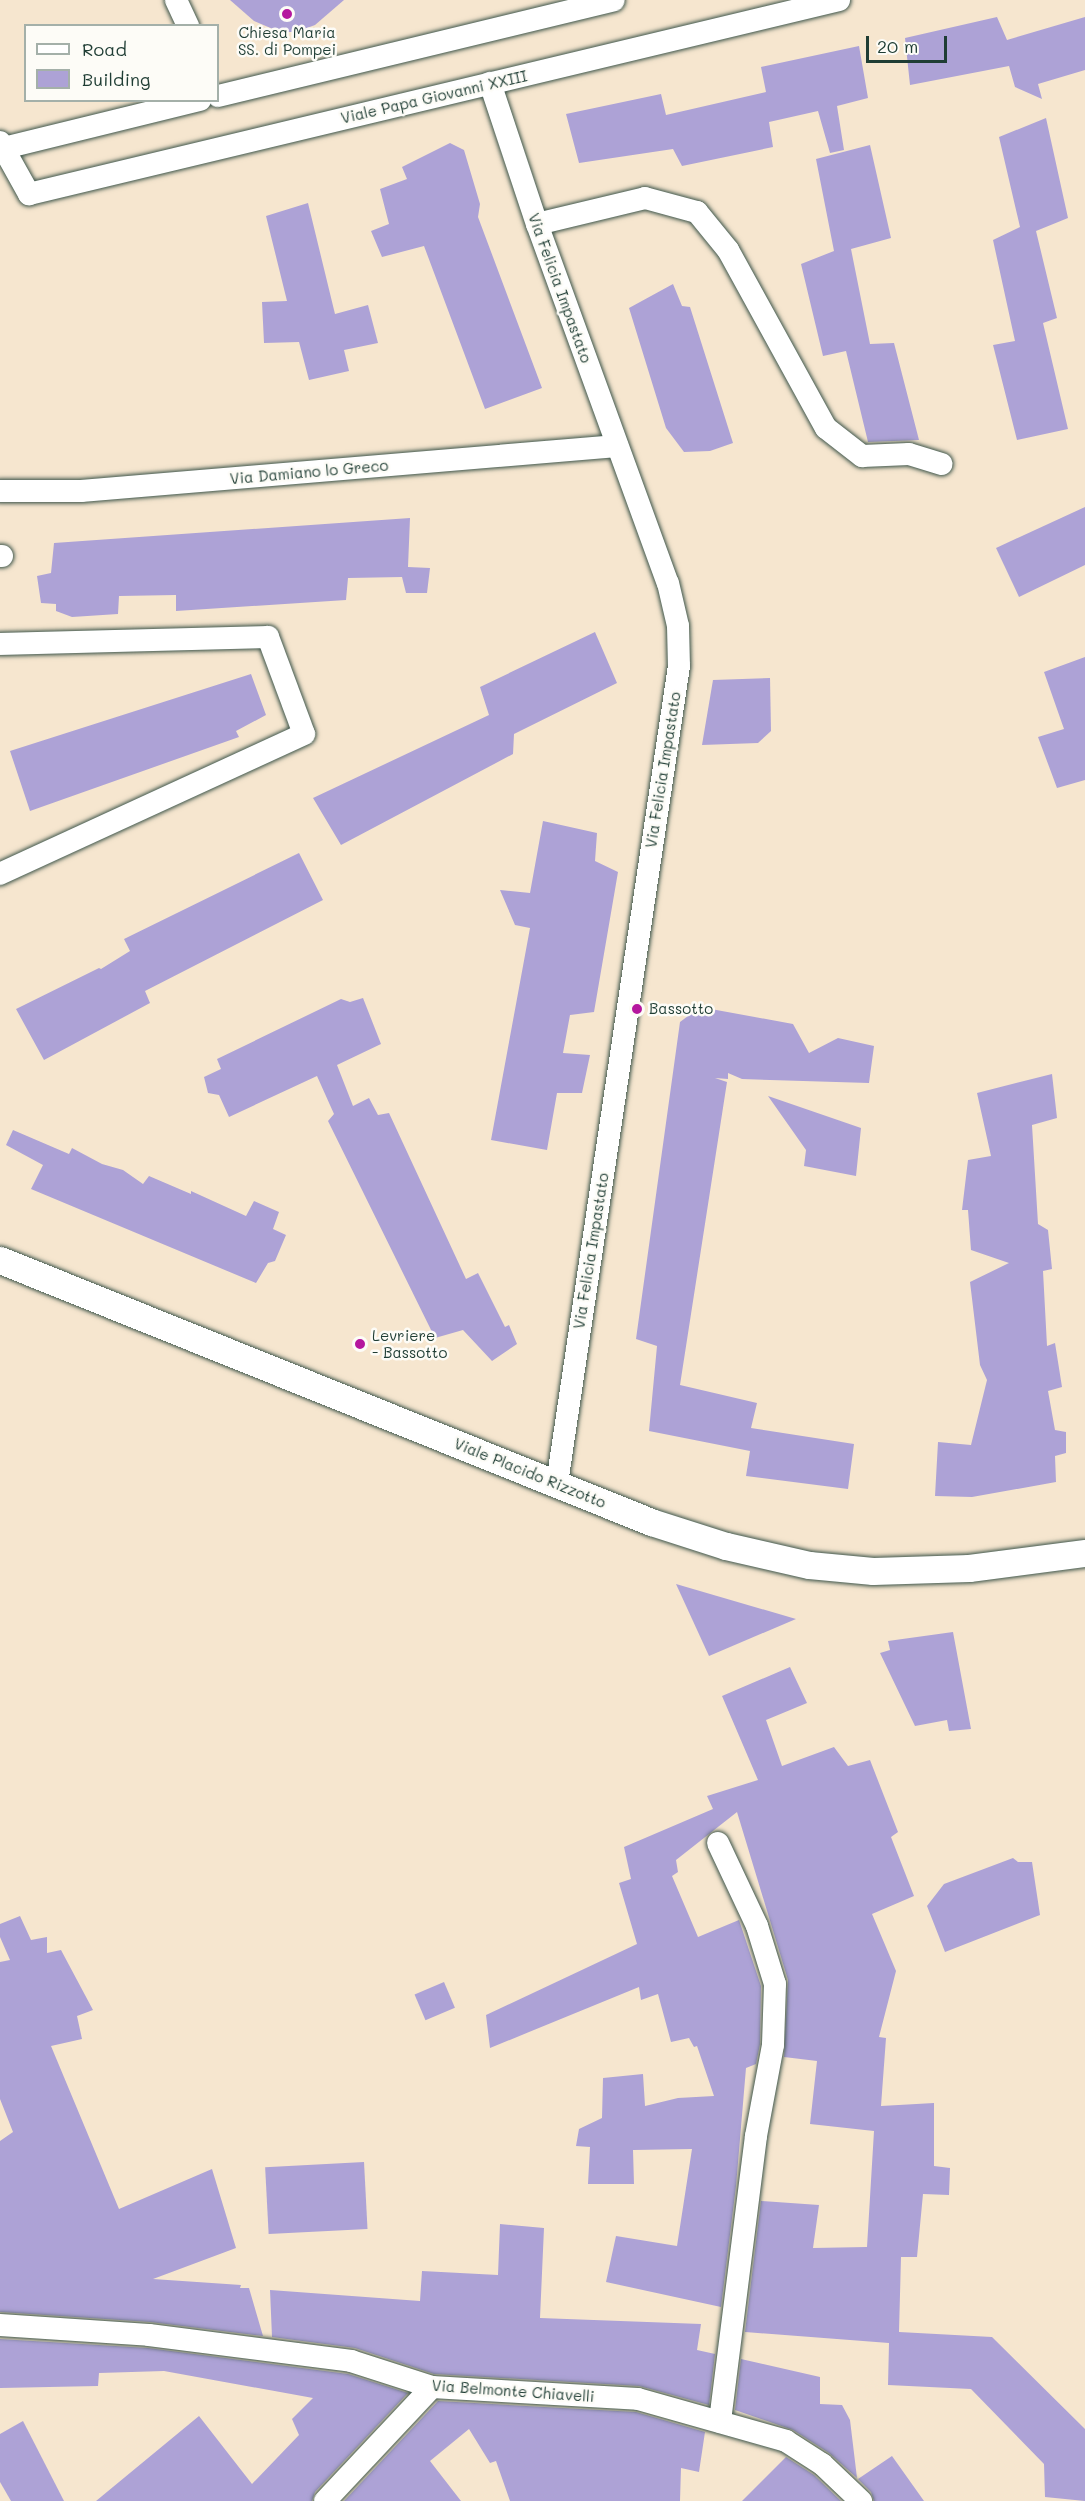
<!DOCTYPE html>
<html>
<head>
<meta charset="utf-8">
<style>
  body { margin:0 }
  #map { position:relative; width:1085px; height:2501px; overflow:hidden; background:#f6e6cf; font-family:Mali,sans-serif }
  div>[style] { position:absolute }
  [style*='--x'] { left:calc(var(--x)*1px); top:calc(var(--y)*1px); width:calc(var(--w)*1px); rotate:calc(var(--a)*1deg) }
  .building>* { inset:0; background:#ada2d6; transform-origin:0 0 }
  .roads { filter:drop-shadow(0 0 2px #3f564b) drop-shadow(0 0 2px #3f564b) }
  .minor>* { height:22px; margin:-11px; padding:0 11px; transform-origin:11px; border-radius:11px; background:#fff }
  .tertiary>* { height:27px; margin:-13.5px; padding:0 13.5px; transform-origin:13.5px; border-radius:13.5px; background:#fff }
  .dots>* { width:16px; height:16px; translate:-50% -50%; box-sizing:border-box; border:3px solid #fdfcf7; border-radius:50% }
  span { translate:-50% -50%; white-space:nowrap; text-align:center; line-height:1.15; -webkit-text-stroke:5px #fdfcf7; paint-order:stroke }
  .poi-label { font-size:15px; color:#1f3d34 }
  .left { translate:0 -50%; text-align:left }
  .street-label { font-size:15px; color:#1f3d34 }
  .legend { position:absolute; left:24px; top:24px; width:195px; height:78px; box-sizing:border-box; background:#fdfcf7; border:2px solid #a4b0a9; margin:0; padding:8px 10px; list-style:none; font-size:18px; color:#1f3d34 }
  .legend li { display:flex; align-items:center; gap:12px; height:30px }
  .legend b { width:30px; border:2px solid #a4b0a9 }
  .scale { position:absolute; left:866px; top:36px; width:81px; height:27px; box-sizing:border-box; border:3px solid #1f3d34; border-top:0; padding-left:8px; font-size:18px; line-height:21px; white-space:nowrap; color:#1f3d34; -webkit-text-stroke:4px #fdfcf7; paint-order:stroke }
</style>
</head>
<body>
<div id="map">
  <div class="building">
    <div style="clip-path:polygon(230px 0,344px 0,315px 25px,296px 32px,280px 32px,254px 21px)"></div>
    <div style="clip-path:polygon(997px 17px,1007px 40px,1085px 17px,1085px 70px,1038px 84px,1042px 99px,1015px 87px,1009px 66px,910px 85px,905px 38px)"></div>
    <div style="clip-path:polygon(859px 46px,868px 98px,837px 106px,844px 150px,830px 153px,818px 111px,769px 122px,773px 147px,682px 166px,673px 149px,579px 163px,566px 114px,661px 94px,666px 115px,766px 92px,761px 67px)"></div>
    <div style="clip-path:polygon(1046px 118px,1068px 218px,1036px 231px,1057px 318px,1043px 323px,1068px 429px,1017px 440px,993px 345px,1015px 341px,993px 240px,1020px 227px,999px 137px)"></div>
    <div style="clip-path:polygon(450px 143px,464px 150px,480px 204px,478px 217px,542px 388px,485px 409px,424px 246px,382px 257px,371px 231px,389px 224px,380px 189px,407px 179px,402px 167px)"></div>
    <div style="clip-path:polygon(870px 145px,891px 238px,851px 249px,870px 344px,894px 343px,919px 440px,868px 442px,846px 351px,823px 356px,801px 264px,834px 251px,816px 159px)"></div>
    <div style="clip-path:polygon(308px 203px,335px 314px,368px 305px,378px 343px,344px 350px,349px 371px,309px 380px,299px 342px,264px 343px,262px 302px,287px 301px,266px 216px)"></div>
    <div style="clip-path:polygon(673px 284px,682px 306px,690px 307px,733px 443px,710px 451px,684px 452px,666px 428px,629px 308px)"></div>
    <div style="clip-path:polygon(1085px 507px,1085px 565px,1019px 597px,996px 548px)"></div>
    <div style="clip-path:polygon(410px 518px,408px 567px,430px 568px,427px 593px,406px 593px,402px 577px,348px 578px,346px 600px,176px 611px,176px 595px,119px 596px,118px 614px,72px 617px,56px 611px,56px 604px,41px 603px,37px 576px,51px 573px,54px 543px)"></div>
    <div style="clip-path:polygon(595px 632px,617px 683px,514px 734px,513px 754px,341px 845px,313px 798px,489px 715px,480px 687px)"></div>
    <div style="clip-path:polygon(1085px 657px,1085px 780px,1057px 788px,1038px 737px,1064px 729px,1044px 672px)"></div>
    <div style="clip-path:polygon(251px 674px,266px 715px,236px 731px,239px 737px,30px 811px,10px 751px)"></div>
    <div style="clip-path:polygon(770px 678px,771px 731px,758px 743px,702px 745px,713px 680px)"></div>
    <div style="clip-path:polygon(543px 821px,597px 833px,595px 861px,618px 872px,594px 1012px,570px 1015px,563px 1053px,590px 1055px,582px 1093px,557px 1093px,547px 1150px,491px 1140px,530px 928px,515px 925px,500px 890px,530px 893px)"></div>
    <div style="clip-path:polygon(299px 853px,323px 900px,145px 991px,150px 1003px,44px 1060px,16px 1009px,99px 968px,101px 969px,130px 951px,124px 939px)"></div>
    <div style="clip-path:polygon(363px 998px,381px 1044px,337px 1065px,353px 1106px,369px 1098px,378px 1115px,389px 1113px,466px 1279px,478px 1273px,505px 1327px,509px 1325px,517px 1344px,492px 1361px,463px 1330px,435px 1338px,328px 1121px,334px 1114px,317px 1076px,229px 1117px,219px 1095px,208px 1093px,204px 1077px,221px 1069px,217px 1059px,341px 999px,350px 1002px)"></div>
    <div style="clip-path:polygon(700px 1007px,793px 1024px,809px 1053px,838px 1038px,874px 1046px,869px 1083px,742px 1079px,728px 1073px,728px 1079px,715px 1078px,727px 1082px,680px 1385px,757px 1403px,751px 1428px,854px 1444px,848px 1489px,746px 1476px,750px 1451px,649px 1431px,657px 1346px,636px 1339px,680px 1022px)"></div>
    <div style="clip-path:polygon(1052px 1074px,1057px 1118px,1032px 1125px,1038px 1224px,1048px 1230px,1052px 1269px,1043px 1271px,1047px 1346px,1055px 1343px,1062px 1387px,1048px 1391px,1055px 1430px,1066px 1432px,1066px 1453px,1055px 1456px,1056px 1482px,972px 1497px,935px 1496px,938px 1442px,971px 1445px,987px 1380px,980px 1365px,970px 1282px,1009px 1263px,971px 1250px,968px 1210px,962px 1210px,968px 1160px,991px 1156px,977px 1093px)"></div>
    <div style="clip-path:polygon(768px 1096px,861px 1128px,856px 1176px,804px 1166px,806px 1150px)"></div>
    <div style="clip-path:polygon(13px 1130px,69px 1154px,72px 1148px,102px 1164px,123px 1170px,143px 1184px,149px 1176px,191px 1194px,191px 1191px,246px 1216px,254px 1201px,279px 1212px,273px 1229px,286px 1235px,275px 1261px,268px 1263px,256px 1283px,31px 1189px,43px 1165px,6px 1145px)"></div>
    <div style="clip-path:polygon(676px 1584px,796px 1619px,709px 1656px)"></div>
    <div style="clip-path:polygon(953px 1632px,971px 1729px,949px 1731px,947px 1720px,915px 1726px,880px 1653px,890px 1650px,888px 1641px)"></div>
    <div style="clip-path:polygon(790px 1667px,807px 1703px,766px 1720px,782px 1766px,834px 1747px,848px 1766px,870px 1760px,898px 1832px,891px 1837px,914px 1896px,872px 1914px,896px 1971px,879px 2037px,886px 2038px,881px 2106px,934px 2103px,934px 2166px,950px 2168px,949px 2195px,923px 2194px,917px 2257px,901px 2257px,899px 2332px,992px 2337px,1085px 2429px,1085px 2501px,1045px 2497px,1044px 2464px,971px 2389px,888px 2385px,889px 2343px,745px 2332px,761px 2201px,819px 2205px,813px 2248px,867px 2247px,874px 2131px,810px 2124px,817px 2061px,784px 2057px,788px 1980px,737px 1812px,676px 1860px,678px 1872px,672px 1876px,698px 1937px,739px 1920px,761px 1986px,760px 2044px,756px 2064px,746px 2068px,736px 2186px,721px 2307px,606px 2282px,616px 2236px,677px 2246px,692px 2149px,633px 2150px,634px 2184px,588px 2184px,590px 2147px,576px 2146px,579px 2129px,602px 2118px,603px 2078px,643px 2074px,645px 2106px,678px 2098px,714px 2096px,697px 2046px,694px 2047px,689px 2038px,671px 2042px,658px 1994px,641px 2000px,639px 1987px,490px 2048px,486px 2015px,637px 1944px,619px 1883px,631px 1879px,624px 1847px,713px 1809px,707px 1796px,758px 1780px,722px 1696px)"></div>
    <div style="clip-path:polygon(1013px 1858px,1018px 1862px,1032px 1862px,1040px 1915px,945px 1952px,927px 1906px,944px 1884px)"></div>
    <div style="clip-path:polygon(20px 1916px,31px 1940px,47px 1937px,47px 1953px,61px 1950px,93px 2010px,77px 2016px,82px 2039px,51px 2046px,119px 2209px,212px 2169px,236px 2248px,153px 2279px,241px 2285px,240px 2288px,249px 2288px,263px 2336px,150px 2322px,0 2312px,0 2141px,13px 2132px,0 2099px,0 1962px,10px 1960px,0 1937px,0 1924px)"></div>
    <div style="left:444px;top:1982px;width:28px;height:32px;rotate:67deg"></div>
    <div style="left:364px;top:2162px;width:67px;height:99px;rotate:87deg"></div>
    <div style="clip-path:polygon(500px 2224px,544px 2228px,540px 2318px,701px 2324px,697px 2350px,715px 2354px,709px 2405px,639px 2386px,434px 2374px,355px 2348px,272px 2337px,270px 2290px,420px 2301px,422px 2271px,498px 2275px)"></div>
    <div style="clip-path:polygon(0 2339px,148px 2348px,348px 2374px,408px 2393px,315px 2492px,312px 2501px,96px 2501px,199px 2416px,252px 2484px,299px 2435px,292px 2419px,313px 2398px,164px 2371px,99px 2373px,98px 2386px,0 2388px)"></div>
    <div style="clip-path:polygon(741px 2359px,820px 2377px,820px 2404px,842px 2405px,850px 2420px,857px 2478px,829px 2453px,793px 2430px,735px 2410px)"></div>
    <div style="clip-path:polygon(438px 2401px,636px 2412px,705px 2432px,699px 2472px,681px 2468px,680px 2501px,510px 2501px,496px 2461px,490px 2463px,469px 2429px,430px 2461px,461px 2501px,344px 2501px)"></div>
    <div style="clip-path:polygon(23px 2421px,64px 2501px,11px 2501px,0 2482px,0 2434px)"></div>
    <div style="clip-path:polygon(892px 2456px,924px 2501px,874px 2501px,871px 2492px,858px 2479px)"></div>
    <div style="clip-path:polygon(786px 2457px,814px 2475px,841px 2501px,742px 2501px)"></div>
  </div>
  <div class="roads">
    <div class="minor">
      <div style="--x:176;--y:0;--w:29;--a:65"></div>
      <div style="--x:490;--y:83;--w:149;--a:71.6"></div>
      <div style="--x:537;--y:224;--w:382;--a:70"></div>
      <div style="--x:668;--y:583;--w:44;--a:76.9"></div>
      <div style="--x:678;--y:626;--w:40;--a:88.6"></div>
      <div style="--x:679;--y:666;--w:826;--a:98.49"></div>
      <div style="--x:218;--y:96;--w:407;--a:-13.6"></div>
      <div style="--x:0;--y:142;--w:60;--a:60.9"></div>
      <div style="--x:29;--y:194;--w:833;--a:-13.47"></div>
      <div style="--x:4;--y:148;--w:202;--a:-13.8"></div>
      <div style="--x:537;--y:224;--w:111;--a:-13.5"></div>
      <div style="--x:645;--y:198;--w:54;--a:15.1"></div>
      <div style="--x:697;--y:212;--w:49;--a:50.8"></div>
      <div style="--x:728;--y:250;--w:203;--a:61.2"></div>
      <div style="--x:826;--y:428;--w:46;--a:37.9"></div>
      <div style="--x:862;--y:456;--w:47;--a:-2.4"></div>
      <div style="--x:909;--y:454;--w:34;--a:17"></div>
      <div style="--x:0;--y:491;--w:81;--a:0"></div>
      <div style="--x:81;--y:491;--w:538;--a:-4.8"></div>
      <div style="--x:0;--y:556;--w:2;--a:0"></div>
      <div style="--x:0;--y:644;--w:268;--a:-1.5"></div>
      <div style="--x:268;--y:637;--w:103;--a:69.6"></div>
      <div style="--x:304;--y:734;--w:335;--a:155.3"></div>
      <div style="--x:718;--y:1843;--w:92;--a:64.8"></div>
      <div style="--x:757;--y:1926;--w:61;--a:72.8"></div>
      <div style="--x:775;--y:1984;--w:61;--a:91.9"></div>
      <div style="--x:773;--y:2045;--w:93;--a:100.6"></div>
      <div style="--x:756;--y:2136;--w:288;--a:97.2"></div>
      <div style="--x:0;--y:2325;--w:149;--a:3.8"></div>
      <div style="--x:149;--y:2335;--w:204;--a:7.3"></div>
      <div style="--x:351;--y:2361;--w:85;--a:17.8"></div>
      <div style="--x:432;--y:2387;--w:206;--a:3.3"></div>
      <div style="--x:638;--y:2399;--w:154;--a:15.8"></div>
      <div style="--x:786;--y:2441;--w:43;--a:32.6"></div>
      <div style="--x:822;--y:2464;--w:54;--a:43.5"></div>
      <div style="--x:325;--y:2501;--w:156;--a:-46.8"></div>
    </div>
    <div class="tertiary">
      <div style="--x:0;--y:1260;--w:702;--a:21.92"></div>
      <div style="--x:651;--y:1522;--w:79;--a:17.7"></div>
      <div style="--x:726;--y:1546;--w:85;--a:12.9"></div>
      <div style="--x:809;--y:1565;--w:64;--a:5.4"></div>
      <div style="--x:873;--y:1571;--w:96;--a:-1.8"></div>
      <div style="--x:969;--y:1568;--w:117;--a:-7.4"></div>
    </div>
  </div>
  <div class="dots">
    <div style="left:287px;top:14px;background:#b5179e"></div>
    <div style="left:637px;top:1009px;background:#b5179e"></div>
    <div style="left:360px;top:1344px;background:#b5179e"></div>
  </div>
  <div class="poi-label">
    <span style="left:287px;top:41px">Chiesa Maria<br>SS. di Pompei</span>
    <span class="left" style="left:649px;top:1009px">Bassotto</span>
    <span class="left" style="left:372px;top:1344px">Levriere<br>- Bassotto</span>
  </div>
  <div class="street-label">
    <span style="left:434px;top:97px;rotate:-13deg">Viale Papa Giovanni XXIII</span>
    <span style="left:560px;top:288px;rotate:70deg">Via Felicia Impastato</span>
    <span style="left:309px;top:472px;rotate:-5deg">Via Damiano lo Greco</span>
    <span style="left:663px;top:770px;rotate:-81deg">Via Felicia Impastato</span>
    <span style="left:591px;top:1251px;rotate:-81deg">Via Felicia Impastato</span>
    <span style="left:530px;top:1473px;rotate:22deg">Viale Placido Rizzotto</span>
    <span style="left:513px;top:2391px;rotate:4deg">Via Belmonte Chiavelli</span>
  </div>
  <ul class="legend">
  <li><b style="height:8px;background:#fff"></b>Road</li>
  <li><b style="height:16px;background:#ada2d6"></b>Building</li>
  </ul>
  <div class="scale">20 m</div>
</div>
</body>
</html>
